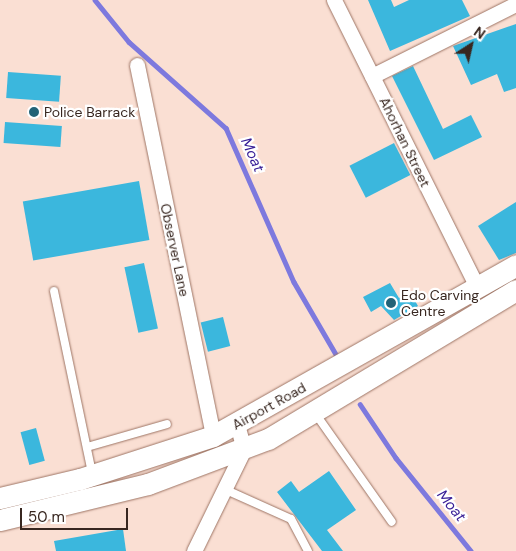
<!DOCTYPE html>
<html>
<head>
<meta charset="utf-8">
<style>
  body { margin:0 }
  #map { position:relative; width:516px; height:551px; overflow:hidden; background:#fadfd3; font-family:"DM Sans",sans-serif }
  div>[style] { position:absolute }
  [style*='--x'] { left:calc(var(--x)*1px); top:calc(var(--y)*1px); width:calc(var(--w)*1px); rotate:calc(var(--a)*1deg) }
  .stream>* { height:4.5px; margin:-2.25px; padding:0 2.25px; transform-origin:2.25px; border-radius:2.25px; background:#7d79de }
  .building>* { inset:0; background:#3bb7dd; transform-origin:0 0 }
  .roads { filter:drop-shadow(0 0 1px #9e7565) drop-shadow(0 0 1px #9e7565) }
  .lane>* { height:8px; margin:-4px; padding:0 4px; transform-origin:4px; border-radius:4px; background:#fff }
  .street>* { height:15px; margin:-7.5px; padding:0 7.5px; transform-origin:7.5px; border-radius:7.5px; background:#fff }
  .secondary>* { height:21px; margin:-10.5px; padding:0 10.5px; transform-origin:10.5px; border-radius:10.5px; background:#fff }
  .dots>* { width:14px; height:14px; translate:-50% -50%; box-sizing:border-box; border:2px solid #fff; border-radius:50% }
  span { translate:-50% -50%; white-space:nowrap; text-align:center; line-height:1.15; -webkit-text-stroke:4.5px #fff; paint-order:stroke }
  .poi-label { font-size:14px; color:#382720 }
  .left { translate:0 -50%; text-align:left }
  .street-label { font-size:14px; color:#382720 }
  .water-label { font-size:15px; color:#392097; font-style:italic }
  .north { position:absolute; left:446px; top:20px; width:50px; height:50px; -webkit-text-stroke:4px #fff; paint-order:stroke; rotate:35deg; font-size:14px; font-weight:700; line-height:20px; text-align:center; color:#382720 }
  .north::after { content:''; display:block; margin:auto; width:18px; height:22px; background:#382720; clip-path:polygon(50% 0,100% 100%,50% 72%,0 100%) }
  .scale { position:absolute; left:20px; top:508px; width:108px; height:22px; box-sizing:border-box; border:2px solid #382720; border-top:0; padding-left:6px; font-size:15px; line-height:18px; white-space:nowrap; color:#382720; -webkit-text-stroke:4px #fff; paint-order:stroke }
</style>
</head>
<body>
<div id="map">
  <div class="stream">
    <div style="--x:95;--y:0;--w:54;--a:51"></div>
    <div style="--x:129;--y:42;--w:130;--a:41.6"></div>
    <div style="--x:226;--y:128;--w:168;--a:66.2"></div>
    <div style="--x:294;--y:282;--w:86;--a:59.8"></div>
    <div style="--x:360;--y:404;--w:65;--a:56.3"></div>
    <div style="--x:396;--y:458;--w:119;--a:51.1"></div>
  </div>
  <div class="building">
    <div style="clip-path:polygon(368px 0,391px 0,394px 7px,409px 0,462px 0,470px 16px,390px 51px)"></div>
    <div style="clip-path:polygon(516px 24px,516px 88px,504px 92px,497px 74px,471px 85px,453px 46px)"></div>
    <div style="clip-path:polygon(413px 66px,443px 129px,471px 115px,482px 137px,434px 160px,392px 76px)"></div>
    <div style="left:8px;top:72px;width:53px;height:26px;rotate:4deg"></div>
    <div style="left:5px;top:122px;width:57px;height:21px;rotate:4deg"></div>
    <div style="left:394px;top:143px;width:36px;height:50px;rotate:63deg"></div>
    <div style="left:139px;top:181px;width:60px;height:118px;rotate:80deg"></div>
    <div style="clip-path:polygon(516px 202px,516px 253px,499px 260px,478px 226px)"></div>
    <div style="left:144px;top:263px;width:67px;height:20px;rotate:78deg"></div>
    <div style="clip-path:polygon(390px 283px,399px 298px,410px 292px,418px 306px,394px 320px,381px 306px,371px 312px,363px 297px)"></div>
    <div style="left:223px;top:317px;width:30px;height:23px;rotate:76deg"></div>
    <div style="left:36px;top:428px;width:34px;height:16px;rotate:75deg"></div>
    <div style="clip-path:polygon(329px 471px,356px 510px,327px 530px,343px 551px,322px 551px,277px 492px,291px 481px,299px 492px)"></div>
    <div style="clip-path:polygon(123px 529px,126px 551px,56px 551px,54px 541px)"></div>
  </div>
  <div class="roads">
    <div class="lane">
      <div style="--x:54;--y:291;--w:186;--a:78.2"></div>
      <div style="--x:315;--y:413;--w:133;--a:54.8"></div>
      <div style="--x:87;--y:447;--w:83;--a:-16"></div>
      <div style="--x:224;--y:489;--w:73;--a:24.1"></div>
      <div style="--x:291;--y:519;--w:36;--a:62"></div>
    </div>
    <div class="street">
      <div style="--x:334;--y:0;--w:318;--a:63.5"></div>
      <div style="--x:137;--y:65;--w:379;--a:78.4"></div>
      <div style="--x:372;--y:76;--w:161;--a:-26.6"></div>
      <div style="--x:194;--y:551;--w:114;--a:-63.9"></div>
      <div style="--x:244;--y:449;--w:26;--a:-106"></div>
    </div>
    <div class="secondary">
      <div style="--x:0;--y:498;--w:82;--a:-13.4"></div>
      <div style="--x:80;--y:479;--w:140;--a:-17.9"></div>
      <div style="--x:213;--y:436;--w:348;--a:-29.4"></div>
      <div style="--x:0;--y:520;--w:152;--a:-13.7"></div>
      <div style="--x:148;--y:484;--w:128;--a:-20.6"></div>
      <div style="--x:268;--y:439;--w:289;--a:-31"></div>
    </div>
  </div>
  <div class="dots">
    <div style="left:34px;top:112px;background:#226377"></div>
    <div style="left:391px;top:303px;background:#226377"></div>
  </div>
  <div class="poi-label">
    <span class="left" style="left:44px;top:112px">Police Barrack</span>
    <span class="left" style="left:401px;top:303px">Edo Carving<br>Centre</span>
  </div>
  <div class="street-label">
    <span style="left:405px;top:142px;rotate:64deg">Ahorhan Street</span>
    <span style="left:175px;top:250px;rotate:78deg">Observer Lane</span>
    <span style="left:269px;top:406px;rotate:-29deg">Airport Road</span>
  </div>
  <div class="water-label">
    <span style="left:252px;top:155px;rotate:66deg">Moat</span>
    <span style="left:451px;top:506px;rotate:51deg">Moat</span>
  </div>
  <div class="north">N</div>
  <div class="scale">50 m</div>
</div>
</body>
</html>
